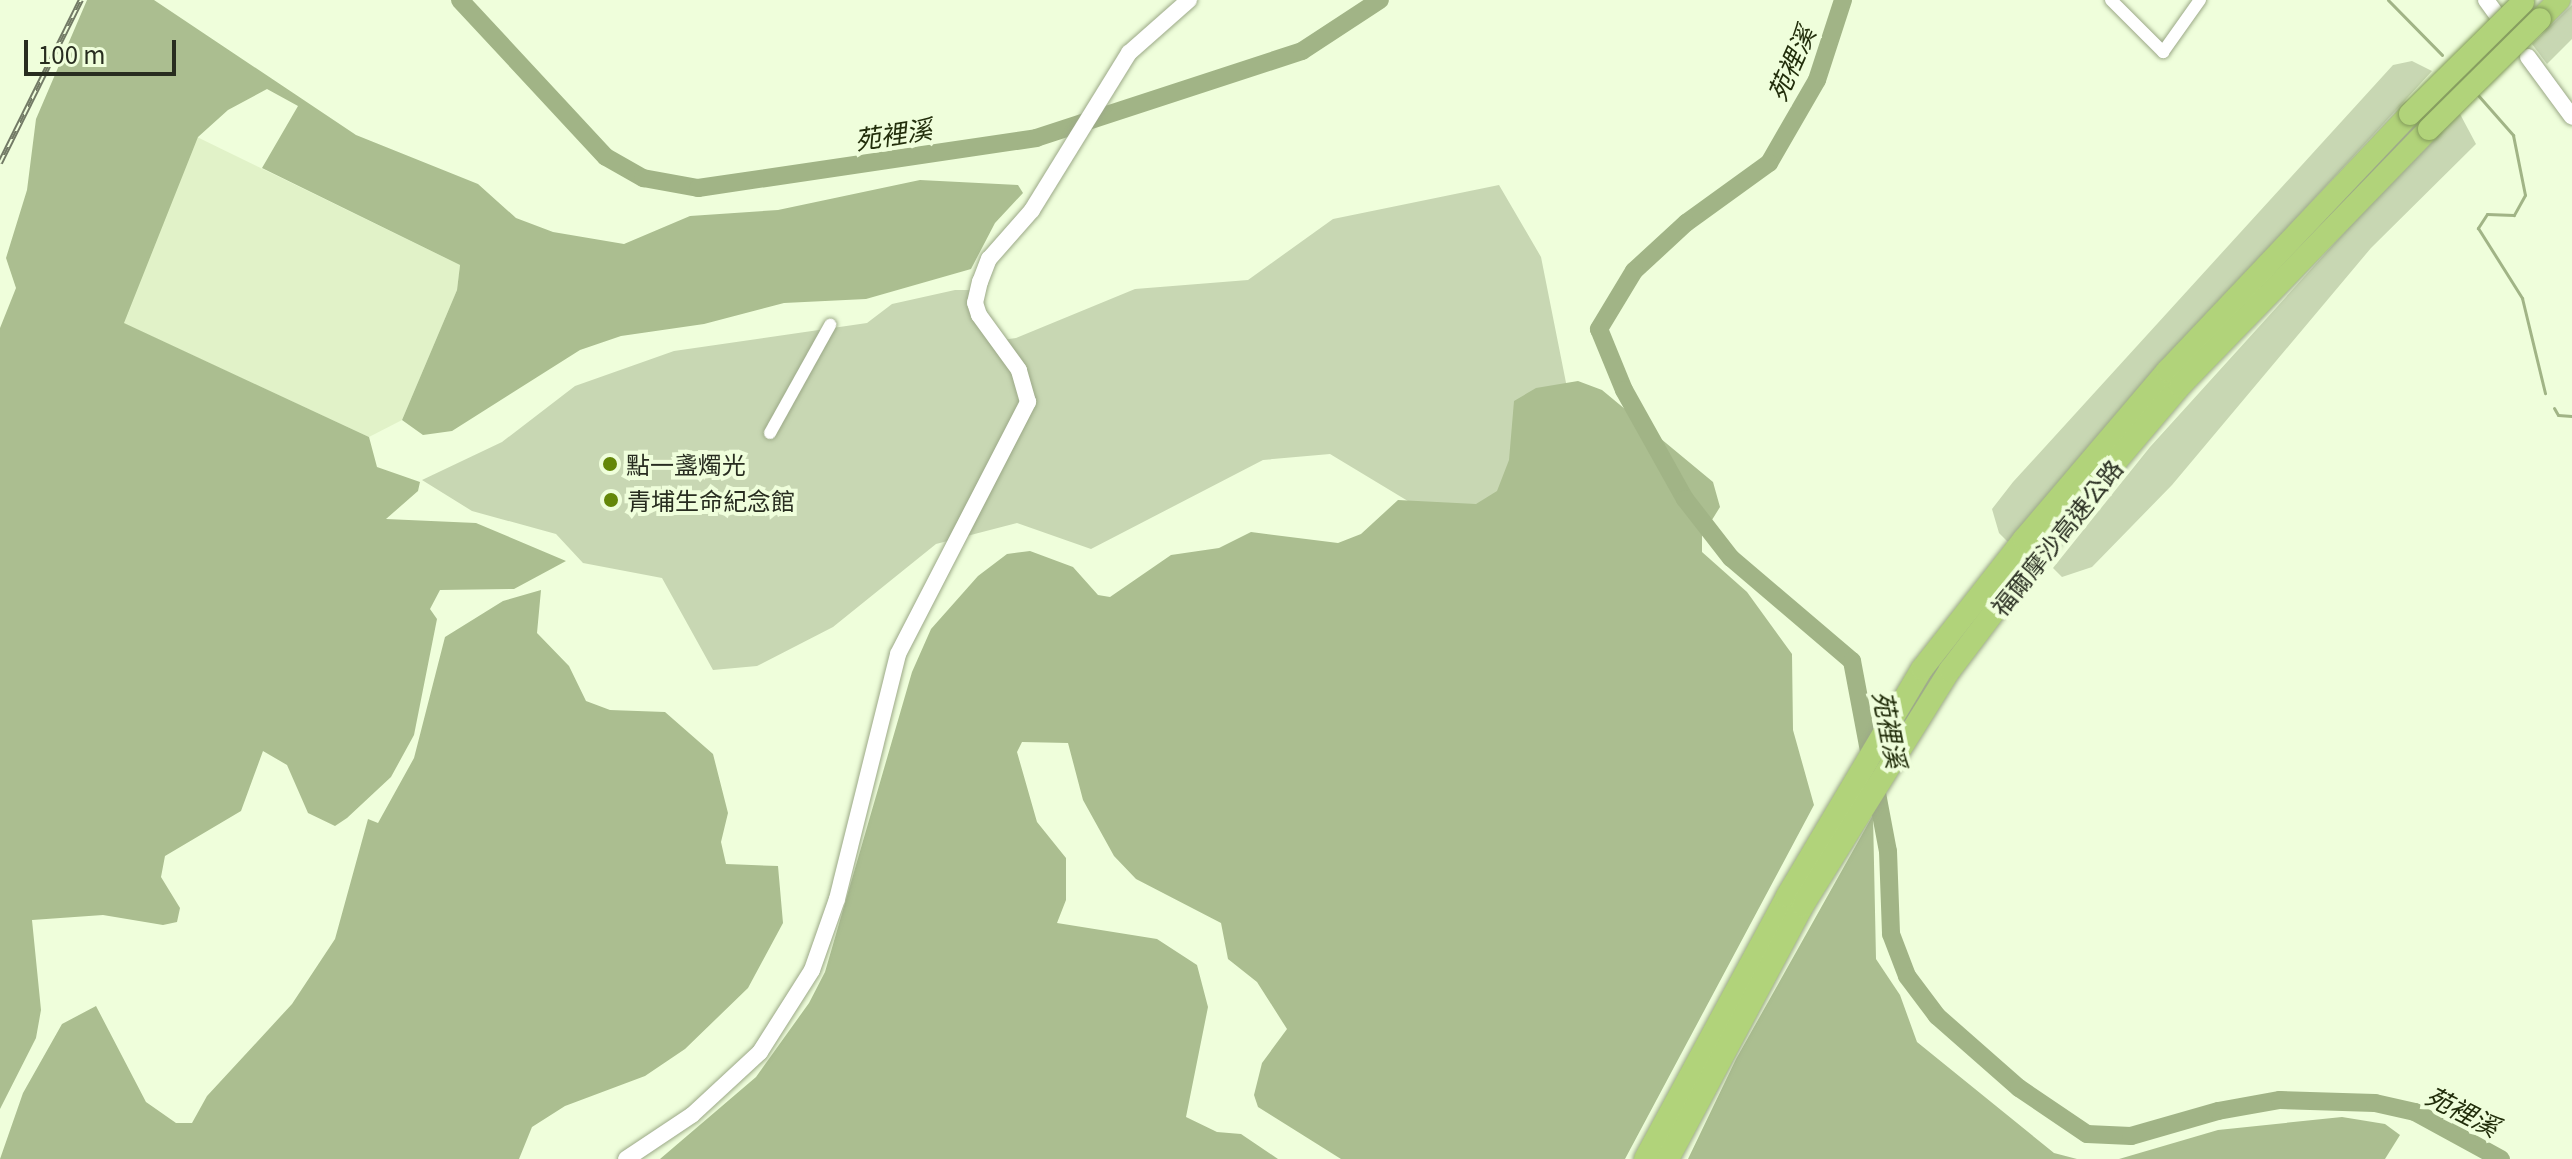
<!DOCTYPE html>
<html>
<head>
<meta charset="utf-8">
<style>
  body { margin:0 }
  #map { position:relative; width:2572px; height:1159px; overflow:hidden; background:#effedb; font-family:Georgia,"Noto Sans TC",serif }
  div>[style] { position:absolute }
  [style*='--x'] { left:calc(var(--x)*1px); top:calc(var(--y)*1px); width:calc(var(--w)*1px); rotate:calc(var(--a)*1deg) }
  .built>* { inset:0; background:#e1f2c8 }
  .green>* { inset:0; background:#c8d7b3 }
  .forest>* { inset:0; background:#abbe90 }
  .stream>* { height:3px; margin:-1.5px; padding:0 1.5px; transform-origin:1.5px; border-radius:1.5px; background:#a1b486 }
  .river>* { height:18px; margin:-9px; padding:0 9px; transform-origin:9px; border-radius:9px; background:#a1b486 }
  .roads { filter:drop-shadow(0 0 2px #9ba887) drop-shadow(0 0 2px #9ba887) }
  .minor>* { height:12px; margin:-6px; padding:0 6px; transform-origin:6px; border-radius:6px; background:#fff }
  .secondary>* { height:16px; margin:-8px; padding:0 8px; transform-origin:8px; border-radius:8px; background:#fff }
  .motorway>* { height:22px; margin:-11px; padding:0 11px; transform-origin:11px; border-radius:11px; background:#b1d37a }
  .rail>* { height:6px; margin-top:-3px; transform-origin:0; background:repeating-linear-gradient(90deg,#effedb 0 9px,#727a65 0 18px); box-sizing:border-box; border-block:2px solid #727a65 }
  .bridges { filter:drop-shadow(0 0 2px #81995a) drop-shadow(0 0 2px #81995a) }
  .motorway-bridge>* { height:22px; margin:-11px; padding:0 11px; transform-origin:11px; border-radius:11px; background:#b1d37a }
  .dots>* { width:22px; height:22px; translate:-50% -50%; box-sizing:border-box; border:4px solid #effedb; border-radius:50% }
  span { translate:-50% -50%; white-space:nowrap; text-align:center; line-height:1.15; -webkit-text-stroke:8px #effedb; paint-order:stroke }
  .poi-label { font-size:24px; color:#282d20 }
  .left { translate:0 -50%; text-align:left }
  .street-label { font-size:24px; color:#282d20 }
  .water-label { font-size:26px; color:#222e0b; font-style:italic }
  .scale { position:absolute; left:24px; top:40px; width:152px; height:36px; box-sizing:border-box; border:4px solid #282d20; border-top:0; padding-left:10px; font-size:24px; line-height:28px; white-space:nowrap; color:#282d20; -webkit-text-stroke:6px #effedb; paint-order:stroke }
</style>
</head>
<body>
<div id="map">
  <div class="built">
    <div style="clip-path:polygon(197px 137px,460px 265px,457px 290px,402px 420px,369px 437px,123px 323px)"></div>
  </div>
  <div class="green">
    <div style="clip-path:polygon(2572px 5px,2572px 39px,2547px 64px,2532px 44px)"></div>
    <div style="clip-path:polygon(2412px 61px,2432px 71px,2164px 362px,2011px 545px,1999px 533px,1992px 509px,2013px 482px,2393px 65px)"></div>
    <div style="clip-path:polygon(2460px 114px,2476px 144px,2371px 248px,2172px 485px,2092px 567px,2062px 577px,2053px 568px,2150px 447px,2381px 192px)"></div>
    <div style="clip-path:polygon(1499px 185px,1541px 257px,1575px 428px,1569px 494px,1441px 521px,1330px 454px,1263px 460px,1091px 549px,1017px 523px,936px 544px,833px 627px,757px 666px,713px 670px,662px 578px,583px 563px,556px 534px,472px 511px,422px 480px,502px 442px,575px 386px,674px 351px,867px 323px,892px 304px,955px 290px,970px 290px,972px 315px,989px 342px,1016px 338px,1135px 289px,1248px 280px,1333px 219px)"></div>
  </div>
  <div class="forest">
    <div style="clip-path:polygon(87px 0,154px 0,356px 135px,478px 184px,516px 218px,553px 232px,624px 244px,690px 216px,778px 210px,920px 180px,1018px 185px,1023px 193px,995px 223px,971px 269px,866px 299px,784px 303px,704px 324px,621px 336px,580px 350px,452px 431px,423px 435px,402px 420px,457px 290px,460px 265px,262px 168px,298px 106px,267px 89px,228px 110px,198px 137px,124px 323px,369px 437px,377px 467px,420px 482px,418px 491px,386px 519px,476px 523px,566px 561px,514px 589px,440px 590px,430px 609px,437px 619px,414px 735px,391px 777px,347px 818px,335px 826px,308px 813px,287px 765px,263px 751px,241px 811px,165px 856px,161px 877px,180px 908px,177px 922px,163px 925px,103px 915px,32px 920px,41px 1010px,36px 1038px,0 1109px,0 328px,16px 288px,6px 258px,27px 190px,36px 119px)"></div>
    <div style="clip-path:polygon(1578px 381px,1602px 390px,1713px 482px,1720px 507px,1702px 536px,1702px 552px,1747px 592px,1792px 654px,1793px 730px,1814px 805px,1625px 1159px,1341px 1159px,1258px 1107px,1254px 1095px,1262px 1063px,1287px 1029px,1257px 982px,1228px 959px,1221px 923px,1136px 879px,1114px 856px,1083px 800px,1068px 743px,1022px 742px,1017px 752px,1037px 822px,1066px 858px,1066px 900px,1057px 923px,1157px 939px,1197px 965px,1208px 1007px,1186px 1117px,1217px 1132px,1241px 1134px,1278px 1159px,660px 1159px,756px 1077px,809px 1003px,825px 972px,912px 672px,931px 629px,978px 576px,1007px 554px,1030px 551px,1073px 567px,1098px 595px,1110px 597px,1171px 555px,1219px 548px,1251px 532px,1338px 543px,1361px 534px,1398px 500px,1476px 504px,1497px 491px,1509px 460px,1514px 401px,1536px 388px)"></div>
    <div style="clip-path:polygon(541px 590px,537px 633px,569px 666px,586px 701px,610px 710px,665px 712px,713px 754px,728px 813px,721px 842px,726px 864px,778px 866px,783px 923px,748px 988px,685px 1049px,645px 1076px,565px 1106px,532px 1127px,519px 1159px,0 1159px,23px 1093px,62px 1024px,96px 1006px,146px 1102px,176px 1123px,192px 1123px,207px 1096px,292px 1004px,335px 939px,368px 819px,378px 823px,414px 758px,445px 637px,503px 601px)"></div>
    <div style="clip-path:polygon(1873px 815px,1876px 959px,1900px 995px,1917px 1042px,2054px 1153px,2077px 1159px,1688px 1159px,1736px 1059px)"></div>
    <div style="clip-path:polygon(2342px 1117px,2385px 1124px,2400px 1135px,2385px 1159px,2119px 1159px,2218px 1130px)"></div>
  </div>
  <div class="stream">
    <div style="--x:2388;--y:0;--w:77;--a:45.5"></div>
    <div style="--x:2477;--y:94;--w:55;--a:48.7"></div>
    <div style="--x:2513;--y:135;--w:61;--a:78.7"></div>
    <div style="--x:2525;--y:195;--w:23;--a:119"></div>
    <div style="--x:2514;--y:215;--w:27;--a:-178"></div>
    <div style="--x:2487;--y:214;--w:17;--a:123"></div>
    <div style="--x:2478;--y:228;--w:83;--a:57.8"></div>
    <div style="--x:2522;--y:298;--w:98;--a:76.4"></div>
    <div style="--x:2554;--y:408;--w:8;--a:60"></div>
    <div style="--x:2558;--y:415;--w:14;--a:4"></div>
  </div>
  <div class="river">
    <div style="--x:460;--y:0;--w:214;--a:47.1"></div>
    <div style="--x:606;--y:157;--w:43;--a:29.6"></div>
    <div style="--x:643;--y:178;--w:56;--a:10.3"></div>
    <div style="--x:698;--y:188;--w:342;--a:-8.4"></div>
    <div style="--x:1036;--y:138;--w:280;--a:-18.1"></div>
    <div style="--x:1302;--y:51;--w:93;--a:-33.2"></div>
    <div style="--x:1843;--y:0;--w:84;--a:108"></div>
    <div style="--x:1817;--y:80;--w:96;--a:120"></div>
    <div style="--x:1769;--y:163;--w:102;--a:144.1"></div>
    <div style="--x:1686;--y:223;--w:71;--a:137.3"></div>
    <div style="--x:1634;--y:271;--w:68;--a:121.1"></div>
    <div style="--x:1599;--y:329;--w:66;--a:67.7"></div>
    <div style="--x:1624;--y:390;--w:125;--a:60.8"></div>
    <div style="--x:1685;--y:499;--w:75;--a:52.1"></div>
    <div style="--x:1731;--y:558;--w:159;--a:40.4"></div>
    <div style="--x:1852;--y:661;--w:193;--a:79.3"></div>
    <div style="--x:1888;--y:851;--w:83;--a:87.9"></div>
    <div style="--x:1891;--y:934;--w:45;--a:69.1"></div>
    <div style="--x:1907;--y:976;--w:50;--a:53.1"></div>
    <div style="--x:1937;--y:1016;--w:109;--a:41.3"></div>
    <div style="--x:2019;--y:1088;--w:82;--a:34.1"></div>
    <div style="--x:2087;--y:1134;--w:44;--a:2.6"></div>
    <div style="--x:2131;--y:1136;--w:91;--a:-16"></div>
    <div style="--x:2218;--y:1111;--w:63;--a:-10.1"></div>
    <div style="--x:2280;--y:1100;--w:95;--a:1.8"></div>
    <div style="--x:2375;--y:1103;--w:41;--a:12.7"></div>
    <div style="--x:2415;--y:1112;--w:98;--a:28.7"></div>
  </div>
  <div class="roads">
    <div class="minor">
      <div style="--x:2111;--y:0;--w:74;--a:45"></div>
      <div style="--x:2163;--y:52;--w:64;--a:-54.6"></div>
      <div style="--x:770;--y:433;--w:124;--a:-60.9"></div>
    </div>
    <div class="secondary">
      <div style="--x:2486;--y:0;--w:17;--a:54"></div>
      <div style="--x:2528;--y:57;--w:74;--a:53.7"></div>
      <div style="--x:626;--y:1159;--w:79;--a:-33.7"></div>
      <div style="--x:692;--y:1115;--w:93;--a:-42.8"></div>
      <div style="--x:760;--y:1052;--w:97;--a:-57.6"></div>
      <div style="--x:812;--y:970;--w:75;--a:-70.6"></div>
      <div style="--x:837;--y:899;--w:252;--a:-76"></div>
      <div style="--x:898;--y:654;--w:284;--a:-62.7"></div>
      <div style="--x:1028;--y:402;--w:33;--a:-106"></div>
      <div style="--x:1019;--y:370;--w:68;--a:-126"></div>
      <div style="--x:979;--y:315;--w:13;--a:-108"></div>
      <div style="--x:975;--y:303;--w:22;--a:-77"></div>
      <div style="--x:980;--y:282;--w:25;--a:-69"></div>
      <div style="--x:989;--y:259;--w:65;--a:-48.7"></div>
      <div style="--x:1032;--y:210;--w:185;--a:-58.3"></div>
      <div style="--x:1129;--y:53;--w:80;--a:-41.5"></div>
    </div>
    <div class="motorway">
      <div style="--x:2540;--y:19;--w:27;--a:-45"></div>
      <div style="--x:1645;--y:1159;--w:299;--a:-61.6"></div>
      <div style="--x:1787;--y:896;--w:264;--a:-59.3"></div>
      <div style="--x:1922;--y:669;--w:165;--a:-51.9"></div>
      <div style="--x:2024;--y:539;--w:221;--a:-49.6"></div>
      <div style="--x:2167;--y:371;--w:354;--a:-46.6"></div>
      <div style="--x:1668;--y:1159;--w:288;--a:-62"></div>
      <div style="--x:1803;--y:905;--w:277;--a:-58"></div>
      <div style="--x:1950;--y:670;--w:151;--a:-52.8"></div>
      <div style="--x:2041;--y:550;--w:215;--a:-49.7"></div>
      <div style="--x:2180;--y:386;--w:358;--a:-45.9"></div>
    </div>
  </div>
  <div class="rail">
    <div style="--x:0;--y:163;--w:182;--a:-63.6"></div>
  </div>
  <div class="bridges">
    <div class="motorway-bridge">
      <div style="--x:2410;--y:114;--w:159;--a:-44.7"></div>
      <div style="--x:2429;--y:129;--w:156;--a:-44.7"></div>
    </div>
  </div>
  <div class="dots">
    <div style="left:610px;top:464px;background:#648708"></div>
    <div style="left:611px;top:500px;background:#648708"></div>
  </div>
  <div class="poi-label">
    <span class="left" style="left:626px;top:464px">點一盞燭光</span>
    <span class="left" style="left:627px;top:500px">青埔生命紀念館</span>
  </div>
  <div class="street-label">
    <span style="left:2056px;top:537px;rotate:-51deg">福爾摩沙高速公路</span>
  </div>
  <div class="water-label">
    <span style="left:1790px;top:63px;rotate:-66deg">苑裡溪</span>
    <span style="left:893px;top:133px;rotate:-9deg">苑裡溪</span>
    <span style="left:1891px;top:729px;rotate:79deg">苑裡溪</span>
    <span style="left:2463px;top:1110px;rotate:27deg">苑裡溪</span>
  </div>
  <div class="scale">100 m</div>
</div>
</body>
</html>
